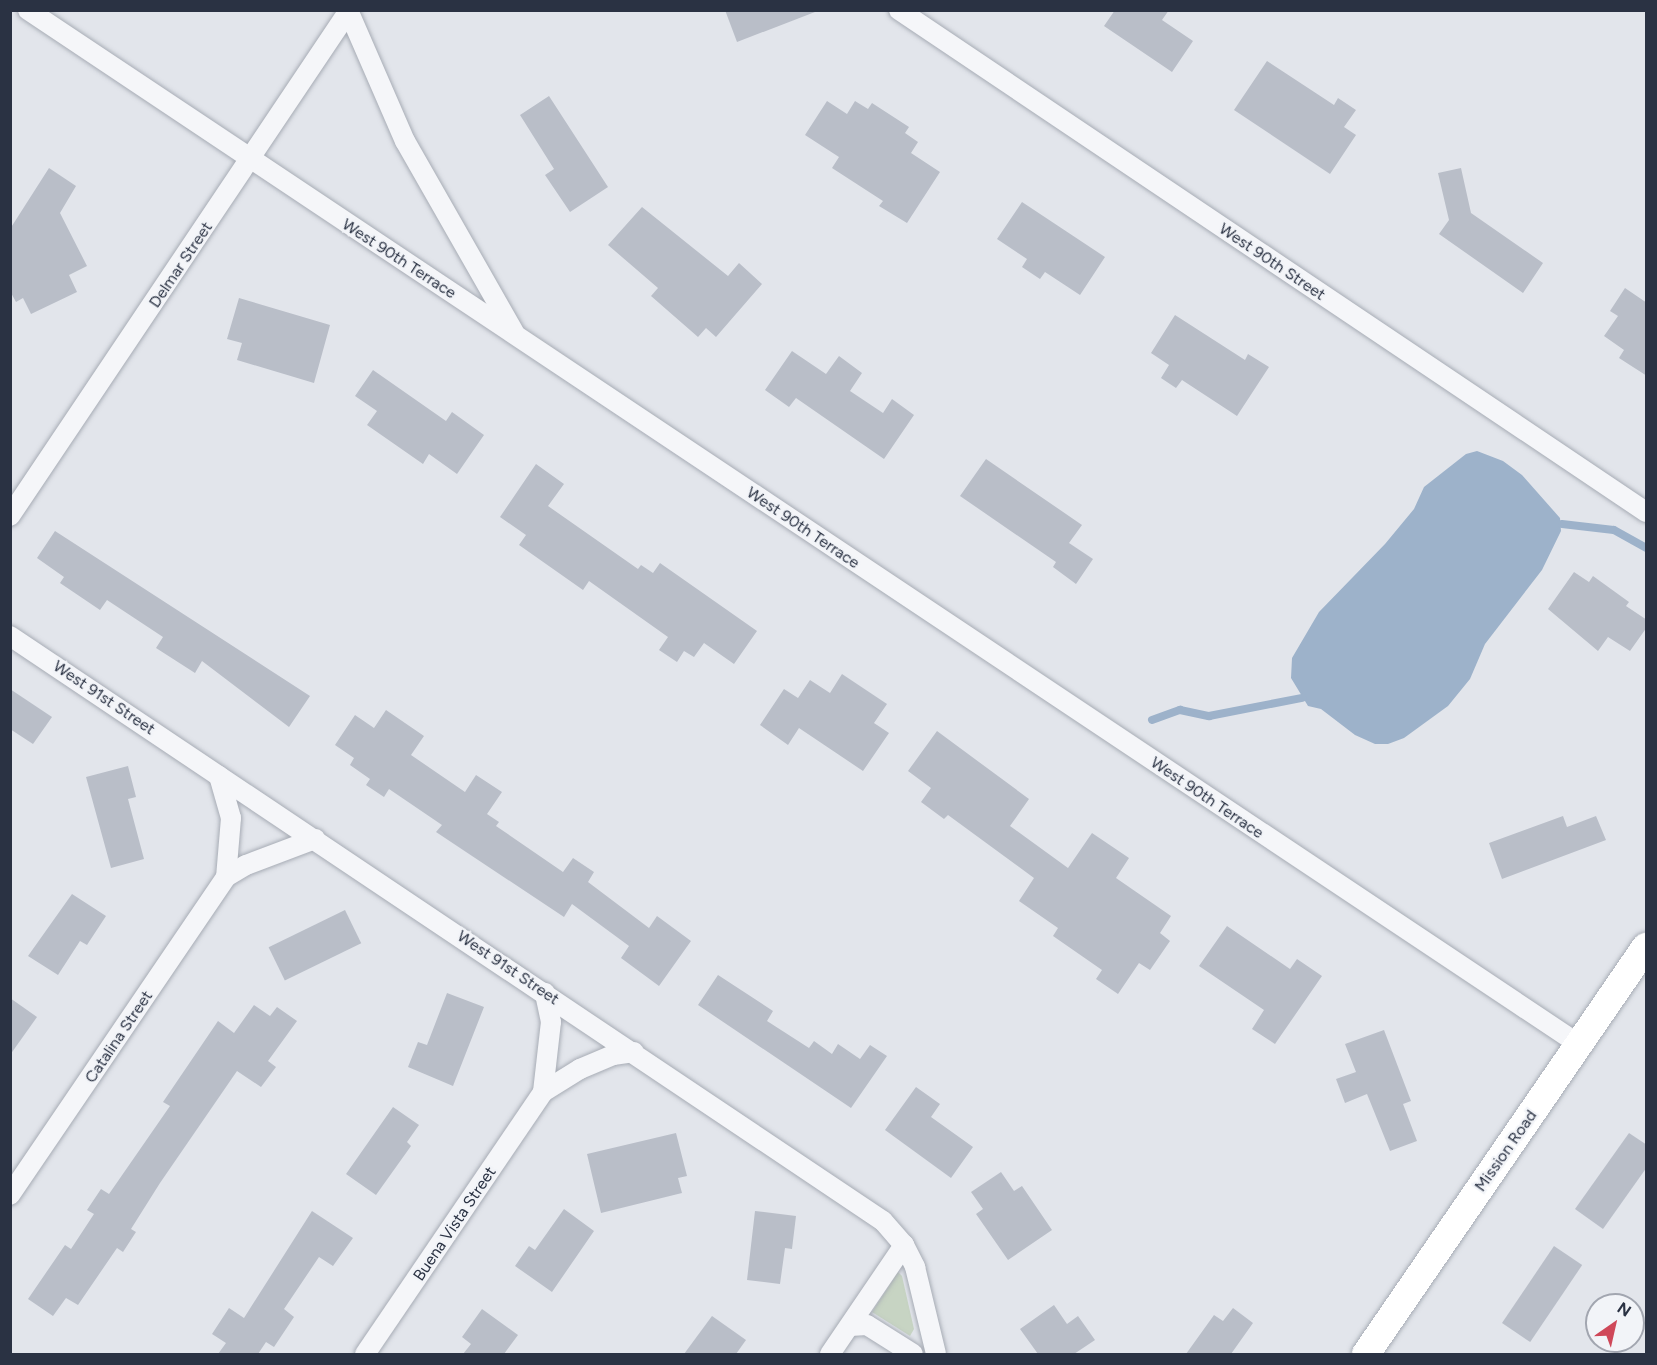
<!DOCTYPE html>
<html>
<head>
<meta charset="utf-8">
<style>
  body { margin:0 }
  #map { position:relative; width:1657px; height:1365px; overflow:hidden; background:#e2e5eb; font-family:Figtree,sans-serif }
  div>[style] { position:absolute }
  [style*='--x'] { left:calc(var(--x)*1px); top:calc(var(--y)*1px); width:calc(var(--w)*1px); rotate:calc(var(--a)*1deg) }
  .green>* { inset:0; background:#c7d4c3 }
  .water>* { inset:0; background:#9db2ca }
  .stream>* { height:8px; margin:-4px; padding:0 4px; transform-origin:4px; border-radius:4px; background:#9db2ca }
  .building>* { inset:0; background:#b9bec8; transform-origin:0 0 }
  .roads { filter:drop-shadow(0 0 2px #a7acb5) drop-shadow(0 0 2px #a7acb5) }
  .street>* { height:20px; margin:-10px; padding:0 10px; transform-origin:10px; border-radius:10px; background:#f5f6f9 }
  .secondary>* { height:28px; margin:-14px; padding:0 14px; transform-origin:14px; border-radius:14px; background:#fff }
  span { translate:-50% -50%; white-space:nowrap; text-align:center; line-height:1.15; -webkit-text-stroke:4.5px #f2f4f8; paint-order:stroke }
  .street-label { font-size:16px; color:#2a3243 }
  .frame { position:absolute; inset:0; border:12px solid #2a3243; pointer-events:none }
  .north { position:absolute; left:1585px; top:1293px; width:60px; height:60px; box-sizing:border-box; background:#f2f4f8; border:2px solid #a2a6b0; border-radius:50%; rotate:34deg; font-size:16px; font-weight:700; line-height:24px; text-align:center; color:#2a3243 }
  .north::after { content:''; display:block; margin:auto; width:21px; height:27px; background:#cf4859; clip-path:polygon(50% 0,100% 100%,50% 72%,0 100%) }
</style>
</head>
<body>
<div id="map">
  <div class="green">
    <div style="clip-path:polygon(898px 1272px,902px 1276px,914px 1329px,910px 1336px,872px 1312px)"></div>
  </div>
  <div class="water">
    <div style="clip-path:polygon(1477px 451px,1503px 461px,1522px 475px,1560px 518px,1561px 531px,1542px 570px,1485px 644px,1470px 679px,1448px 706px,1404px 738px,1388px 744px,1375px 744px,1355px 735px,1321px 709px,1308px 706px,1291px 678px,1292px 658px,1319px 612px,1385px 544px,1414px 509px,1424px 487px,1466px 454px)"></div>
  </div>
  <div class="stream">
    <div style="--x:1562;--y:524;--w:52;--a:6.6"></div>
    <div style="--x:1614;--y:530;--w:37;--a:29"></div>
    <div style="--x:1152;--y:720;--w:30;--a:-20"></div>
    <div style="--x:1180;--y:710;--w:30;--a:12"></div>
    <div style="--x:1209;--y:716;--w:95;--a:-11"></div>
  </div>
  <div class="building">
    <div style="clip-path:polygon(725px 10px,815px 10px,815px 12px,737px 42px)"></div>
    <div style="clip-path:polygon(1115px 10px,1169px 10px,1162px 20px,1193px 41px,1172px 72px,1104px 26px)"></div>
    <div style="clip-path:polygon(1267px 61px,1334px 105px,1338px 98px,1356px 110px,1344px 127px,1356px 135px,1330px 174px,1234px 110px)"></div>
    <div style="clip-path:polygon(549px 96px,608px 187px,570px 212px,545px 175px,554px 169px,520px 115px)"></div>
    <div style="clip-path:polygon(827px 101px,847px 114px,855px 101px,868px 109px,872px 103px,909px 127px,905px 133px,918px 142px,911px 153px,940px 172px,907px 223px,879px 206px,883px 201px,832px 168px,839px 157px,805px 135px)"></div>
    <div style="clip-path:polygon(49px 168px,76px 186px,60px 213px,87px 266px,69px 275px,77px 292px,31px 314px,23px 298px,16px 302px,10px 291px,10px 229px)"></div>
    <div style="clip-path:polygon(1461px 168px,1471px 213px,1543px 263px,1523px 293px,1439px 234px,1449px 220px,1438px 173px)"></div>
    <div style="clip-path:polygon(1022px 202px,1105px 257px,1080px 295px,1045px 272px,1040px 279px,1022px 267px,1027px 259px,997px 239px)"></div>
    <div style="clip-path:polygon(642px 207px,728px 276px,739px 263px,762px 284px,716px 337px,706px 328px,698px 337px,651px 296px,658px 288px,608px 245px)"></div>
    <div style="clip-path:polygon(1625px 288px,1647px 303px,1647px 376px,1619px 358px,1624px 350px,1604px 336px,1618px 316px,1610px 311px)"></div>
    <div style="clip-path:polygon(239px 298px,330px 325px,314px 383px,237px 360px,242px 343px,227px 339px)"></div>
    <div style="clip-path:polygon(1175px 315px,1245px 360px,1248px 354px,1269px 367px,1237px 416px,1182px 380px,1176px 388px,1161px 378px,1169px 365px,1151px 353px)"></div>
    <div style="clip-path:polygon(792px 351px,826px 374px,839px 356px,862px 373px,850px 391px,883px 413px,892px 399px,914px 415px,884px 459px,796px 398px,789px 407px,765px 390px)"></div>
    <div style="clip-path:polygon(373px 370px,446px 421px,452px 412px,484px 435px,457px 474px,429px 454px,423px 464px,367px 425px,377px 411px,355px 396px)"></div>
    <div style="clip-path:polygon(986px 459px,1082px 525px,1069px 543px,1093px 559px,1076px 584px,1053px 567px,1056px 562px,960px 496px)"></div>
    <div style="clip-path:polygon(536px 464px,564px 484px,548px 506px,638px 569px,641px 565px,653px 573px,660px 563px,757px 631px,734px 664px,704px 643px,694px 657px,684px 651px,677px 662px,659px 650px,668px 637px,589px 581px,583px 590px,519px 545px,526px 535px,500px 517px)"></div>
    <div style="clip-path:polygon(55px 531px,310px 696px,289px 727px,202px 661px,195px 673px,156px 648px,163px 637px,107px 600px,100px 610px,60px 583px,64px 577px,37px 558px)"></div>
    <div style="clip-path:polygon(1574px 572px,1589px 582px,1593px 576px,1629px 602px,1626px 606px,1647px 620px,1647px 627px,1630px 651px,1608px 637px,1598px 651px,1548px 609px)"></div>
    <div style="clip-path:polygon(842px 674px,887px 704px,874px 723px,889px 733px,863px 771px,799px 728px,788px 745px,760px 725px,784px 689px,798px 698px,810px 680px,830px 693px)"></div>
    <div style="clip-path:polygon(10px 689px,52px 717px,33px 744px,10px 729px)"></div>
    <div style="clip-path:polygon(386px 710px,424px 736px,411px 755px,465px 792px,476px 775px,502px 792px,487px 814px,499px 822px,496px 826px,563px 872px,573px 858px,594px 872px,588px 882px,649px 928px,657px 916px,691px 941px,659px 986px,621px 958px,629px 946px,572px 904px,564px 917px,436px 832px,442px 825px,389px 789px,384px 797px,366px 785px,370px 779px,350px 765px,354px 758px,335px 745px,355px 715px,374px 728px)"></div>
    <div style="clip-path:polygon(937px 731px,1029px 799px,1010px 826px,1068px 868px,1092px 833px,1129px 858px,1116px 878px,1171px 916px,1160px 933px,1170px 941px,1150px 970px,1139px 963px,1118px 994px,1096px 979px,1102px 970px,1053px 936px,1058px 928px,1019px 901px,1034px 878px,948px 815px,944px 819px,921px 802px,931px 788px,908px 771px)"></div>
    <div style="clip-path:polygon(128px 766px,136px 797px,128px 799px,144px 859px,111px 868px,86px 777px)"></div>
    <div style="clip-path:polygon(1563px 816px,1567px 827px,1596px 816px,1606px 840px,1502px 879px,1489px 843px)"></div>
    <div style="clip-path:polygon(72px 894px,106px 916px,87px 945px,80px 941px,58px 975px,28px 956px)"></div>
    <div style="left:345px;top:910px;width:37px;height:85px;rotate:64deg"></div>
    <div style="clip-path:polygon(1227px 926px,1290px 969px,1297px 959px,1322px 976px,1275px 1044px,1252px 1029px,1264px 1010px,1199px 966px)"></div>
    <div style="clip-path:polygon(718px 975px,773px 1011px,767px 1021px,809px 1048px,814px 1041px,832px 1054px,838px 1044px,860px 1059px,870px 1045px,887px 1056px,851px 1108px,698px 1005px)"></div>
    <div style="clip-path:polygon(447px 993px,484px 1007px,453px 1086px,408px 1067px,418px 1042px,427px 1045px)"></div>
    <div style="clip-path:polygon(10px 998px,37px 1017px,10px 1055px)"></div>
    <div style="clip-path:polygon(254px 1005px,270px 1016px,277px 1007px,297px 1021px,268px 1061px,276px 1067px,261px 1087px,237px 1071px,160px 1183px,131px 1229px,136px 1232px,123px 1252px,117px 1248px,78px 1305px,66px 1298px,53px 1316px,28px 1299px,65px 1245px,71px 1249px,94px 1214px,87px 1210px,101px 1189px,109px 1194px,170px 1106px,163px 1102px,218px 1021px,234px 1033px)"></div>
    <div style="clip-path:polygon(1384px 1030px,1411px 1101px,1403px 1104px,1417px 1141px,1390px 1151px,1367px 1094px,1345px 1103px,1336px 1079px,1356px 1072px,1345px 1044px)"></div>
    <div style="clip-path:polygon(916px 1087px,940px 1104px,931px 1117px,973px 1147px,951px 1178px,885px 1130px)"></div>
    <div style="clip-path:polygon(393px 1107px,419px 1125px,407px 1142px,411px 1146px,376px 1195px,346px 1174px)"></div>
    <div style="clip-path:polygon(676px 1133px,687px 1176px,678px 1178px,682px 1193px,601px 1213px,587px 1154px)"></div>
    <div style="clip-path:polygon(1629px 1133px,1647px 1145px,1647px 1167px,1603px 1229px,1575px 1209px)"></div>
    <div style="clip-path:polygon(1001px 1172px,1014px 1191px,1022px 1186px,1052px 1230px,1008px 1260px,976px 1214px,983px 1209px,971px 1192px)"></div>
    <div style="clip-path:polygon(564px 1209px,594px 1231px,552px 1292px,515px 1266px,529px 1246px,535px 1250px)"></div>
    <div style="clip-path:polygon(312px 1211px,353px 1238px,333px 1266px,319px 1257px,284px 1309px,294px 1317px,274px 1347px,266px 1342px,258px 1354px,218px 1354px,226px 1343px,212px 1334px,229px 1308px,244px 1318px)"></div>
    <div style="clip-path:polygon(755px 1211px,796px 1216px,792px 1249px,785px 1248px,780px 1284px,747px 1280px)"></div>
    <div style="left:1554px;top:1246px;width:34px;height:93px;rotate:34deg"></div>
    <div style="clip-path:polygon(1054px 1305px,1067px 1324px,1078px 1316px,1095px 1340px,1074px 1354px,1038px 1354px,1020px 1329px)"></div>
    <div style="clip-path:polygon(1233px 1308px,1253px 1323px,1231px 1354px,1186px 1354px,1214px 1315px,1223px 1321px)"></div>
    <div style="clip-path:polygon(482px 1309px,518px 1335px,504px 1354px,463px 1354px,471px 1344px,462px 1337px)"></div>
    <div style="clip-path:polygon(712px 1316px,746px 1340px,736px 1354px,684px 1354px)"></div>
  </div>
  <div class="roads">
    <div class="street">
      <div style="--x:28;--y:10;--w:1865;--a:33.7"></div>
      <div style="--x:348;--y:10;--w:143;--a:66.5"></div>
      <div style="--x:405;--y:141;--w:220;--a:60.3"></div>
      <div style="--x:899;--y:10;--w:900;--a:33.9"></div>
      <div style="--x:10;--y:516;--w:607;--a:-56.15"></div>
      <div style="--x:10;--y:636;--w:1051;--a:33.83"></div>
      <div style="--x:883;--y:1221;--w:32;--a:49"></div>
      <div style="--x:904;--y:1245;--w:25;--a:63"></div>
      <div style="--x:915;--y:1267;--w:89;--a:76.4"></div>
      <div style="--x:219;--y:776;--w:44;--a:74.1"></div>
      <div style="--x:231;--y:818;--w:59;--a:94.8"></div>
      <div style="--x:543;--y:1092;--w:44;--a:-31.9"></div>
      <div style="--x:580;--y:1069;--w:36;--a:-23"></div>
      <div style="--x:613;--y:1055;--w:21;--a:-8"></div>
      <div style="--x:10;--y:1195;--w:384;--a:-55.8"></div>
      <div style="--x:226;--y:877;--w:23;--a:-31"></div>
      <div style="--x:246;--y:865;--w:74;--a:-20.6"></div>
      <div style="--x:850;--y:1326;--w:17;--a:-3"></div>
      <div style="--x:867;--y:1325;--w:54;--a:32.2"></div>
      <div style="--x:365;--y:1354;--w:317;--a:-55.8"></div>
      <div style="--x:543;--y:1092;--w:70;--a:-83.5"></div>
      <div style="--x:551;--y:1022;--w:30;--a:-102"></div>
      <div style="--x:830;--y:1354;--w:132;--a:-55.8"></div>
    </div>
    <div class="secondary">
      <div style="--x:1366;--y:1354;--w:494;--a:-55.5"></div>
    </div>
  </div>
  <div class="street-label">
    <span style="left:399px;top:259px;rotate:33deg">West 90th Terrace</span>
    <span style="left:1272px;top:262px;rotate:34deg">West 90th Street</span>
    <span style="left:181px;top:265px;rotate:-56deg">Delmar Street</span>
    <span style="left:803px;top:528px;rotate:34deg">West 90th Terrace</span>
    <span style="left:104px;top:698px;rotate:34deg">West 91st Street</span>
    <span style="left:1207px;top:798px;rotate:34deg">West 90th Terrace</span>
    <span style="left:508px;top:968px;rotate:34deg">West 91st Street</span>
    <span style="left:119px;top:1037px;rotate:-56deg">Catalina Street</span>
    <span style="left:1506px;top:1151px;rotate:-55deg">Mission Road</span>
    <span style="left:455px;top:1224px;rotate:-56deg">Buena Vista Street</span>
  </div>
  <div class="frame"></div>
  <div class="north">N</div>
</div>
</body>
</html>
